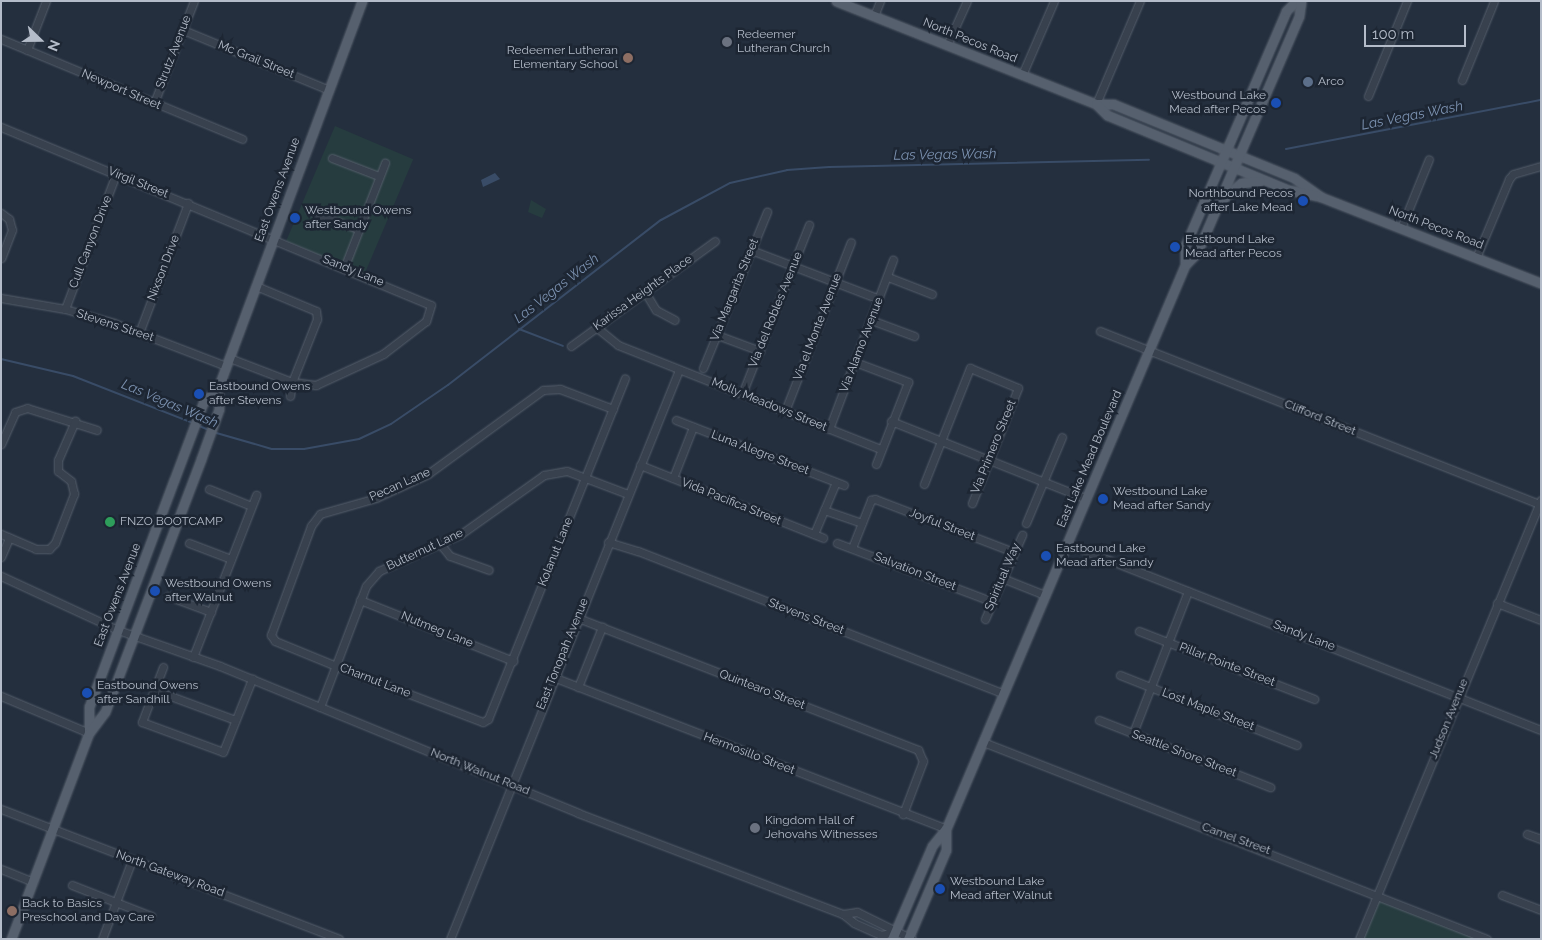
<!DOCTYPE html>
<html>
<head>
<meta charset="utf-8">
<style>
  body { margin:0 }
  #map { position:relative; width:1542px; height:940px; overflow:hidden; background:#242f3e; font-family:Raleway,sans-serif }
  div>[style] { position:absolute }
  [style*='--x'] { left:calc(var(--x)*1px); top:calc(var(--y)*1px); width:calc(var(--w)*1px); rotate:calc(var(--a)*1deg) }
  .green>* { inset:0; background:#263c3f; transform-origin:0 0 }
  .water>* { inset:0; background:#394c67 }
  .stream>* { height:2px; margin:-1px; padding:0 1px; transform-origin:1px; border-radius:1px; background:#394c67 }
  .roads { filter:drop-shadow(0 0 1px #565f6c) drop-shadow(0 0 1px #565f6c) }
  .minor>* { height:7px; margin:-3.5px; padding:0 3.5px; transform-origin:3.5px; border-radius:3.5px; background:#38414e }
  .major>* { height:9px; margin:-4.5px; padding:0 4.5px; transform-origin:4.5px; border-radius:4.5px; background:#56606e }
  .dots>* { width:14px; height:14px; translate:-50% -50%; box-sizing:border-box; border:2px solid #1d2633; border-radius:50% }
  span { translate:-50% -50%; white-space:nowrap; text-align:center; line-height:1.15; -webkit-text-stroke:5px #1d2633; paint-order:stroke }
  .poi-label { font-size:12px; color:#b4bcc9 }
  .left { translate:0 -50%; text-align:left }
  .right { translate:-100% -50%; text-align:right }
  .street-label { font-size:12px; color:#b4bcc9 }
  .water-label { font-size:14px; color:#7c92b1; font-style:italic }
  .frame { position:absolute; inset:0; border:2px solid #b4bcc9; pointer-events:none }
  .north { position:absolute; left:15px; top:15px; width:50px; height:50px; -webkit-text-stroke:4px #1d2633; paint-order:stroke; rotate:112deg; font-size:14px; font-weight:700; line-height:20px; text-align:center; color:#b4bcc9 }
  .north::after { content:''; display:block; margin:auto; width:18px; height:22px; background:#b4bcc9; clip-path:polygon(50% 0,100% 100%,50% 72%,0 100%) }
  .scale { position:absolute; left:1364px; top:25px; width:102px; height:22px; box-sizing:border-box; border:2px solid #b4bcc9; border-top:0; padding-left:6px; font-size:15px; line-height:18px; white-space:nowrap; color:#b4bcc9; -webkit-text-stroke:4px #1d2633; paint-order:stroke }
</style>
</head>
<body>
<div id="map">
  <div class="green">
    <div style="left:335px;top:126px;width:85px;height:125px;rotate:23deg"></div>
    <div style="clip-path:polygon(531px 200px,546px 209px,542px 218px,528px 212px)"></div>
    <div style="clip-path:polygon(1377px 894px,1488px 939px,1359px 939px)"></div>
  </div>
  <div class="water">
    <div style="clip-path:polygon(495px 173px,500px 179px,483px 187px,481px 180px)"></div>
  </div>
  <div class="stream">
    <div style="--x:1286;--y:149;--w:260;--a:-10.9"></div>
    <div style="--x:519;--y:329;--w:47;--a:21.1"></div>
    <div style="--x:1;--y:359;--w:74;--a:13.3"></div>
    <div style="--x:73;--y:376;--w:129;--a:21.4"></div>
    <div style="--x:197;--y:425;--w:13;--a:23"></div>
    <div style="--x:213;--y:432;--w:61;--a:16.1"></div>
    <div style="--x:272;--y:449;--w:32;--a:0"></div>
    <div style="--x:304;--y:449;--w:56;--a:-10.3"></div>
    <div style="--x:359;--y:439;--w:35;--a:-25"></div>
    <div style="--x:391;--y:424;--w:69;--a:-34.4"></div>
    <div style="--x:448;--y:385;--w:269;--a:-37.8"></div>
    <div style="--x:661;--y:220;--w:78;--a:-28.2"></div>
    <div style="--x:730;--y:183;--w:58;--a:-12.8"></div>
    <div style="--x:787;--y:170;--w:42;--a:-4.1"></div>
    <div style="--x:829;--y:167;--w:320;--a:-1.3"></div>
  </div>
  <div class="roads">
    <div class="minor">
      <div style="--x:874;--y:16;--w:16;--a:-68"></div>
      <div style="--x:183;--y:30;--w:158;--a:22.3"></div>
      <div style="--x:1;--y:39;--w:261;--a:22.5"></div>
      <div style="--x:947;--y:45;--w:48;--a:-65.6"></div>
      <div style="--x:27;--y:50;--w:53;--a:-68.8"></div>
      <div style="--x:1022;--y:75;--w:81;--a:-66.6"></div>
      <div style="--x:1462;--y:80;--w:85;--a:-67.9"></div>
      <div style="--x:1368;--y:96;--w:103;--a:-67.7"></div>
      <div style="--x:154;--y:103;--w:110;--a:-68.6"></div>
      <div style="--x:1096;--y:104;--w:112;--a:-66.9"></div>
      <div style="--x:1;--y:127;--w:465;--a:22.5"></div>
      <div style="--x:431;--y:305;--w:17;--a:107"></div>
      <div style="--x:426;--y:321;--w:54;--a:142.5"></div>
      <div style="--x:383;--y:354;--w:74;--a:155.2"></div>
      <div style="--x:316;--y:385;--w:24;--a:-173"></div>
      <div style="--x:292;--y:382;--w:67;--a:-159.1"></div>
      <div style="--x:332;--y:158;--w:50;--a:21"></div>
      <div style="--x:310;--y:211;--w:51;--a:20.6"></div>
      <div style="--x:1;--y:213;--w:10;--a:37"></div>
      <div style="--x:9;--y:219;--w:11;--a:75"></div>
      <div style="--x:12;--y:230;--w:30;--a:111"></div>
      <div style="--x:1401;--y:228;--w:74;--a:-67.9"></div>
      <div style="--x:751;--y:250;--w:137;--a:20.9"></div>
      <div style="--x:1476;--y:258;--w:86;--a:-67.3"></div>
      <div style="--x:1509;--y:179;--w:6;--a:-51"></div>
      <div style="--x:1513;--y:174;--w:29;--a:-16"></div>
      <div style="--x:344;--y:268;--w:113;--a:-68.7"></div>
      <div style="--x:888;--y:277;--w:47;--a:21.1"></div>
      <div style="--x:256;--y:286;--w:65;--a:22.6"></div>
      <div style="--x:316;--y:311;--w:8;--a:83"></div>
      <div style="--x:317;--y:319;--w:68;--a:111.6"></div>
      <div style="--x:292;--y:382;--w:14;--a:98"></div>
      <div style="--x:645;--y:292;--w:21;--a:59"></div>
      <div style="--x:656;--y:310;--w:21;--a:28"></div>
      <div style="--x:1;--y:298;--w:65;--a:9.8"></div>
      <div style="--x:65;--y:309;--w:51;--a:15.9"></div>
      <div style="--x:114;--y:323;--w:120;--a:21"></div>
      <div style="--x:65;--y:309;--w:144;--a:-69.3"></div>
      <div style="--x:871;--y:320;--w:46;--a:20.4"></div>
      <div style="--x:596;--y:327;--w:28;--a:39"></div>
      <div style="--x:618;--y:345;--w:283;--a:21.6"></div>
      <div style="--x:1100;--y:331;--w:474;--a:21.5"></div>
      <div style="--x:139;--y:333;--w:139;--a:-69.3"></div>
      <div style="--x:717;--y:335;--w:46;--a:20.4"></div>
      <div style="--x:571;--y:346;--w:178;--a:-36.1"></div>
      <div style="--x:855;--y:362;--w:57;--a:20.7"></div>
      <div style="--x:908;--y:382;--w:88;--a:111.3"></div>
      <div style="--x:703;--y:368;--w:169;--a:-67.7"></div>
      <div style="--x:742;--y:394;--w:182;--a:-68.4"></div>
      <div style="--x:613;--y:409;--w:57;--a:-159.3"></div>
      <div style="--x:560;--y:389;--w:17;--a:177"></div>
      <div style="--x:543;--y:390;--w:142;--a:143.9"></div>
      <div style="--x:428;--y:474;--w:57;--a:155.2"></div>
      <div style="--x:376;--y:498;--w:58;--a:164.1"></div>
      <div style="--x:320;--y:514;--w:15;--a:127"></div>
      <div style="--x:311;--y:526;--w:116;--a:110.2"></div>
      <div style="--x:271;--y:635;--w:7;--a:56"></div>
      <div style="--x:275;--y:641;--w:66;--a:22.3"></div>
      <div style="--x:336;--y:666;--w:157;--a:20.9"></div>
      <div style="--x:483;--y:722;--w:6;--a:-31"></div>
      <div style="--x:488;--y:719;--w:367;--a:-68.1"></div>
      <div style="--x:785;--y:411;--w:181;--a:-68.7"></div>
      <div style="--x:676;--y:420;--w:180;--a:21.2"></div>
      <div style="--x:891;--y:421;--w:211;--a:21.7"></div>
      <div style="--x:829;--y:429;--w:181;--a:-69.3"></div>
      <div style="--x:1;--y:444;--w:35;--a:-66"></div>
      <div style="--x:15;--y:412;--w:13;--a:-18"></div>
      <div style="--x:27;--y:408;--w:73;--a:17.4"></div>
      <div style="--x:640;--y:465;--w:197;--a:21.7"></div>
      <div style="--x:673;--y:478;--w:55;--a:-68.6"></div>
      <div style="--x:924;--y:484;--w:125;--a:-68.4"></div>
      <div style="--x:970;--y:368;--w:52;--a:22.6"></div>
      <div style="--x:1018;--y:388;--w:124;--a:111.8"></div>
      <div style="--x:209;--y:489;--w:45;--a:22"></div>
      <div style="--x:824;--y:510;--w:40;--a:18.9"></div>
      <div style="--x:1026;--y:523;--w:93;--a:-67.3"></div>
      <div style="--x:1;--y:534;--w:38;--a:23"></div>
      <div style="--x:36;--y:549;--w:13;--a:0"></div>
      <div style="--x:49;--y:549;--w:8;--a:-45"></div>
      <div style="--x:55;--y:543;--w:53;--a:-68.8"></div>
      <div style="--x:74;--y:494;--w:13;--a:-103"></div>
      <div style="--x:71;--y:481;--w:16;--a:-142"></div>
      <div style="--x:58;--y:471;--w:11;--a:-90"></div>
      <div style="--x:58;--y:460;--w:43;--a:-66.4"></div>
      <div style="--x:814;--y:534;--w:56;--a:-67.1"></div>
      <div style="--x:608;--y:542;--w:31;--a:17"></div>
      <div style="--x:638;--y:551;--w:392;--a:21.3"></div>
      <div style="--x:189;--y:543;--w:45;--a:20.9"></div>
      <div style="--x:837;--y:543;--w:167;--a:20.7"></div>
      <div style="--x:1068;--y:544;--w:508;--a:21.47"></div>
      <div style="--x:441;--y:545;--w:14;--a:51"></div>
      <div style="--x:450;--y:556;--w:41;--a:19.7"></div>
      <div style="--x:852;--y:548;--w:52;--a:-68.4"></div>
      <div style="--x:871;--y:500;--w:4;--a:-14"></div>
      <div style="--x:875;--y:499;--w:149;--a:20.9"></div>
      <div style="--x:1;--y:557;--w:21;--a:-67"></div>
      <div style="--x:1;--y:576;--w:129;--a:24.8"></div>
      <div style="--x:118;--y:630;--w:108;--a:19.4"></div>
      <div style="--x:220;--y:666;--w:387;--a:22.3"></div>
      <div style="--x:578;--y:813;--w:284;--a:20.9"></div>
      <div style="--x:843;--y:914;--w:14;--a:39"></div>
      <div style="--x:854;--y:923;--w:30;--a:24"></div>
      <div style="--x:881;--y:935;--w:14;--a:-12"></div>
      <div style="--x:1002;--y:578;--w:46;--a:21.6"></div>
      <div style="--x:168;--y:596;--w:46;--a:20.4"></div>
      <div style="--x:360;--y:600;--w:165;--a:21.7"></div>
      <div style="--x:1497;--y:603;--w:47;--a:21.1"></div>
      <div style="--x:578;--y:618;--w:365;--a:21.2"></div>
      <div style="--x:918;--y:750;--w:12;--a:66"></div>
      <div style="--x:923;--y:761;--w:57;--a:110.7"></div>
      <div style="--x:985;--y:619;--w:92;--a:-66.2"></div>
      <div style="--x:1139;--y:631;--w:188;--a:21.2"></div>
      <div style="--x:193;--y:657;--w:174;--a:-68.7"></div>
      <div style="--x:163;--y:667;--w:59;--a:110.9"></div>
      <div style="--x:142;--y:722;--w:86;--a:20.3"></div>
      <div style="--x:223;--y:752;--w:79;--a:-68.3"></div>
      <div style="--x:1120;--y:675;--w:190;--a:21.6"></div>
      <div style="--x:553;--y:677;--w:421;--a:21.1"></div>
      <div style="--x:578;--y:687;--w:65;--a:-68.2"></div>
      <div style="--x:154;--y:690;--w:86;--a:20.3"></div>
      <div style="--x:1;--y:696;--w:95;--a:22.8"></div>
      <div style="--x:320;--y:707;--w:129;--a:-69.2"></div>
      <div style="--x:366;--y:586;--w:20;--a:-49"></div>
      <div style="--x:379;--y:571;--w:90;--a:-24.3"></div>
      <div style="--x:461;--y:534;--w:102;--a:-35.4"></div>
      <div style="--x:544;--y:475;--w:23;--a:-10"></div>
      <div style="--x:567;--y:471;--w:65;--a:20.7"></div>
      <div style="--x:1099;--y:720;--w:184;--a:21.4"></div>
      <div style="--x:1133;--y:733;--w:152;--a:-68.8"></div>
      <div style="--x:983;--y:742;--w:541;--a:21.35"></div>
      <div style="--x:1;--y:809;--w:362;--a:21"></div>
      <div style="--x:1527;--y:834;--w:15;--a:20"></div>
      <div style="--x:1;--y:869;--w:35;--a:22"></div>
      <div style="--x:72;--y:885;--w:85;--a:21.4"></div>
      <div style="--x:1502;--y:895;--w:42;--a:21"></div>
      <div style="--x:843;--y:914;--w:14;--a:-8"></div>
      <div style="--x:857;--y:912;--w:61;--a:26.1"></div>
      <div style="--x:102;--y:939;--w:85;--a:-69.2"></div>
      <div style="--x:450;--y:939;--w:613;--a:-68.08"></div>
      <div style="--x:1359;--y:939;--w:475;--a:-67.5"></div>
    </div>
    <div class="major">
      <div style="--x:836;--y:1;--w:280;--a:21.6"></div>
      <div style="--x:1096;--y:104;--w:17;--a:0"></div>
      <div style="--x:1113;--y:104;--w:196;--a:22.2"></div>
      <div style="--x:1294;--y:178;--w:33;--a:35"></div>
      <div style="--x:1096;--y:104;--w:16;--a:45"></div>
      <div style="--x:1107;--y:115;--w:197;--a:22.4"></div>
      <div style="--x:1289;--y:190;--w:33;--a:12"></div>
      <div style="--x:1321;--y:197;--w:236;--a:21.4"></div>
      <div style="--x:1222;--y:200;--w:25;--a:-42"></div>
      <div style="--x:1241;--y:183;--w:19;--a:-6"></div>
      <div style="--x:1185;--y:265;--w:19;--a:-90"></div>
      <div style="--x:1185;--y:246;--w:256;--a:-66.7"></div>
      <div style="--x:1286;--y:11;--w:14;--a:-45"></div>
      <div style="--x:89;--y:733;--w:26;--a:-90"></div>
      <div style="--x:89;--y:707;--w:242;--a:-69.5"></div>
      <div style="--x:174;--y:480;--w:82;--a:-69.4"></div>
      <div style="--x:203;--y:403;--w:21;--a:-45"></div>
      <div style="--x:11;--y:939;--w:220;--a:-69.3"></div>
      <div style="--x:89;--y:733;--w:26;--a:-53"></div>
      <div style="--x:105;--y:712;--w:271;--a:-69.2"></div>
      <div style="--x:201;--y:459;--w:53;--a:-70.2"></div>
      <div style="--x:219;--y:409;--w:21;--a:-93"></div>
      <div style="--x:218;--y:388;--w:413;--a:-69.6"></div>
      <div style="--x:892;--y:939;--w:101;--a:-66.7"></div>
      <div style="--x:932;--y:846;--w:22;--a:-51"></div>
      <div style="--x:946;--y:829;--w:613;--a:-67.03"></div>
      <div style="--x:1185;--y:265;--w:17;--a:-45"></div>
      <div style="--x:1197;--y:253;--w:258;--a:-66.7"></div>
      <div style="--x:1299;--y:16;--w:15;--a:-82"></div>
      <div style="--x:908;--y:939;--w:97;--a:-66.9"></div>
      <div style="--x:946;--y:850;--w:21;--a:-90"></div>
    </div>
  </div>
  <div class="dots">
    <div style="left:727px;top:42px;background:#6b7280"></div>
    <div style="left:628px;top:58px;background:#8d6e63"></div>
    <div style="left:1308px;top:82px;background:#5c6f8a"></div>
    <div style="left:1276px;top:103px;background:#1a4fb4"></div>
    <div style="left:1303px;top:201px;background:#1a4fb4"></div>
    <div style="left:295px;top:218px;background:#1a4fb4"></div>
    <div style="left:1175px;top:247px;background:#1a4fb4"></div>
    <div style="left:199px;top:394px;background:#1a4fb4"></div>
    <div style="left:1103px;top:499px;background:#1a4fb4"></div>
    <div style="left:110px;top:522px;background:#2e9e5b"></div>
    <div style="left:1046px;top:556px;background:#1a4fb4"></div>
    <div style="left:155px;top:591px;background:#1a4fb4"></div>
    <div style="left:87px;top:693px;background:#1a4fb4"></div>
    <div style="left:755px;top:828px;background:#6b7280"></div>
    <div style="left:940px;top:889px;background:#1a4fb4"></div>
    <div style="left:12px;top:911px;background:#8d6e63"></div>
  </div>
  <div class="poi-label">
    <span class="left" style="left:737px;top:42px">Redeemer<br>Lutheran Church</span>
    <span class="right" style="left:618px;top:58px">Redeemer Lutheran<br>Elementary School</span>
    <span class="left" style="left:1318px;top:82px">Arco</span>
    <span class="right" style="left:1266px;top:103px">Westbound Lake<br>Mead after Pecos</span>
    <span class="right" style="left:1293px;top:201px">Northbound Pecos<br>after Lake Mead</span>
    <span class="left" style="left:305px;top:218px">Westbound Owens<br>after Sandy</span>
    <span class="left" style="left:1185px;top:247px">Eastbound Lake<br>Mead after Pecos</span>
    <span class="left" style="left:209px;top:394px">Eastbound Owens<br>after Stevens</span>
    <span class="left" style="left:1113px;top:499px">Westbound Lake<br>Mead after Sandy</span>
    <span class="left" style="left:120px;top:522px">FNZO BOOTCAMP</span>
    <span class="left" style="left:1056px;top:556px">Eastbound Lake<br>Mead after Sandy</span>
    <span class="left" style="left:165px;top:591px">Westbound Owens<br>after Walnut</span>
    <span class="left" style="left:97px;top:693px">Eastbound Owens<br>after Sandhill</span>
    <span class="left" style="left:765px;top:828px">Kingdom Hall of<br>Jehovahs Witnesses</span>
    <span class="left" style="left:950px;top:889px">Westbound Lake<br>Mead after Walnut</span>
    <span class="left" style="left:22px;top:911px">Back to Basics<br>Preschool and Day Care</span>
  </div>
  <div class="street-label">
    <span style="left:970px;top:41px;rotate:22deg">North Pecos Road</span>
    <span style="left:174px;top:52px;rotate:-69deg">Strutz Avenue</span>
    <span style="left:256px;top:60px;rotate:22deg">Mc Grail Street</span>
    <span style="left:121px;top:90px;rotate:23deg">Newport Street</span>
    <span style="left:138px;top:183px;rotate:22deg">Virgil Street</span>
    <span style="left:278px;top:190px;rotate:-70deg">East Owens Avenue</span>
    <span style="left:1436px;top:228px;rotate:21deg">North Pecos Road</span>
    <span style="left:91px;top:242px;rotate:-69deg">Cull Canyon Drive</span>
    <span style="left:164px;top:268px;rotate:-69deg">Nixson Drive</span>
    <span style="left:353px;top:271px;rotate:22deg">Sandy Lane</span>
    <span style="left:735px;top:290px;rotate:-68deg">Via Margarita Street</span>
    <span style="left:643px;top:293px;rotate:-36deg">Karissa Heights Place</span>
    <span style="left:776px;top:310px;rotate:-68deg">Via del Robles Avenue</span>
    <span style="left:115px;top:326px;rotate:18deg">Stevens Street</span>
    <span style="left:818px;top:327px;rotate:-69deg">Via el Monte Avenue</span>
    <span style="left:862px;top:345px;rotate:-69deg">Via Alamo Avenue</span>
    <span style="left:769px;top:405px;rotate:22deg">Molly Meadows Street</span>
    <span style="left:1320px;top:418px;rotate:22deg">Clifford Street</span>
    <span style="left:994px;top:447px;rotate:-68deg">Via Primero Street</span>
    <span style="left:760px;top:453px;rotate:21deg">Luna Alegre Street</span>
    <span style="left:1090px;top:459px;rotate:-67deg">East Lake Mead Boulevard</span>
    <span style="left:400px;top:485px;rotate:-24deg">Pecan Lane</span>
    <span style="left:731px;top:502px;rotate:22deg">Vida Pacifica Street</span>
    <span style="left:942px;top:525px;rotate:21deg">Joyful Street</span>
    <span style="left:425px;top:550px;rotate:-25deg">Butternut Lane</span>
    <span style="left:556px;top:552px;rotate:-68deg">Kolanut Lane</span>
    <span style="left:915px;top:572px;rotate:21deg">Salvation Street</span>
    <span style="left:1003px;top:577px;rotate:-67deg">Spiritual Way</span>
    <span style="left:118px;top:595px;rotate:-69deg">East Owens Avenue</span>
    <span style="left:806px;top:617px;rotate:21deg">Stevens Street</span>
    <span style="left:437px;top:630px;rotate:22deg">Nutmeg Lane</span>
    <span style="left:1304px;top:636px;rotate:21deg">Sandy Lane</span>
    <span style="left:563px;top:654px;rotate:-68deg">East Tonopah Avenue</span>
    <span style="left:1227px;top:665px;rotate:21deg">Pillar Pointe Street</span>
    <span style="left:375px;top:681px;rotate:21deg">Charnut Lane</span>
    <span style="left:762px;top:690px;rotate:21deg">Quintearo Street</span>
    <span style="left:1208px;top:710px;rotate:21deg">Lost Maple Street</span>
    <span style="left:1449px;top:719px;rotate:-68deg">Judson Avenue</span>
    <span style="left:749px;top:754px;rotate:21deg">Hermosillo Street</span>
    <span style="left:1184px;top:754px;rotate:21deg">Seattle Shore Street</span>
    <span style="left:480px;top:772px;rotate:22deg">North Walnut Road</span>
    <span style="left:1236px;top:839px;rotate:20deg">Camel Street</span>
    <span style="left:170px;top:874px;rotate:20deg">North Gateway Road</span>
  </div>
  <div class="water-label">
    <span style="left:1412px;top:115px;rotate:-11deg">Las Vegas Wash</span>
    <span style="left:945px;top:154px;rotate:-1deg">Las Vegas Wash</span>
    <span style="left:556px;top:288px;rotate:-38deg">Las Vegas Wash</span>
    <span style="left:170px;top:403px;rotate:23deg">Las Vegas Wash</span>
  </div>
  <div class="frame"></div>
  <div class="north">N</div>
  <div class="scale">100 m</div>
</div>
</body>
</html>
